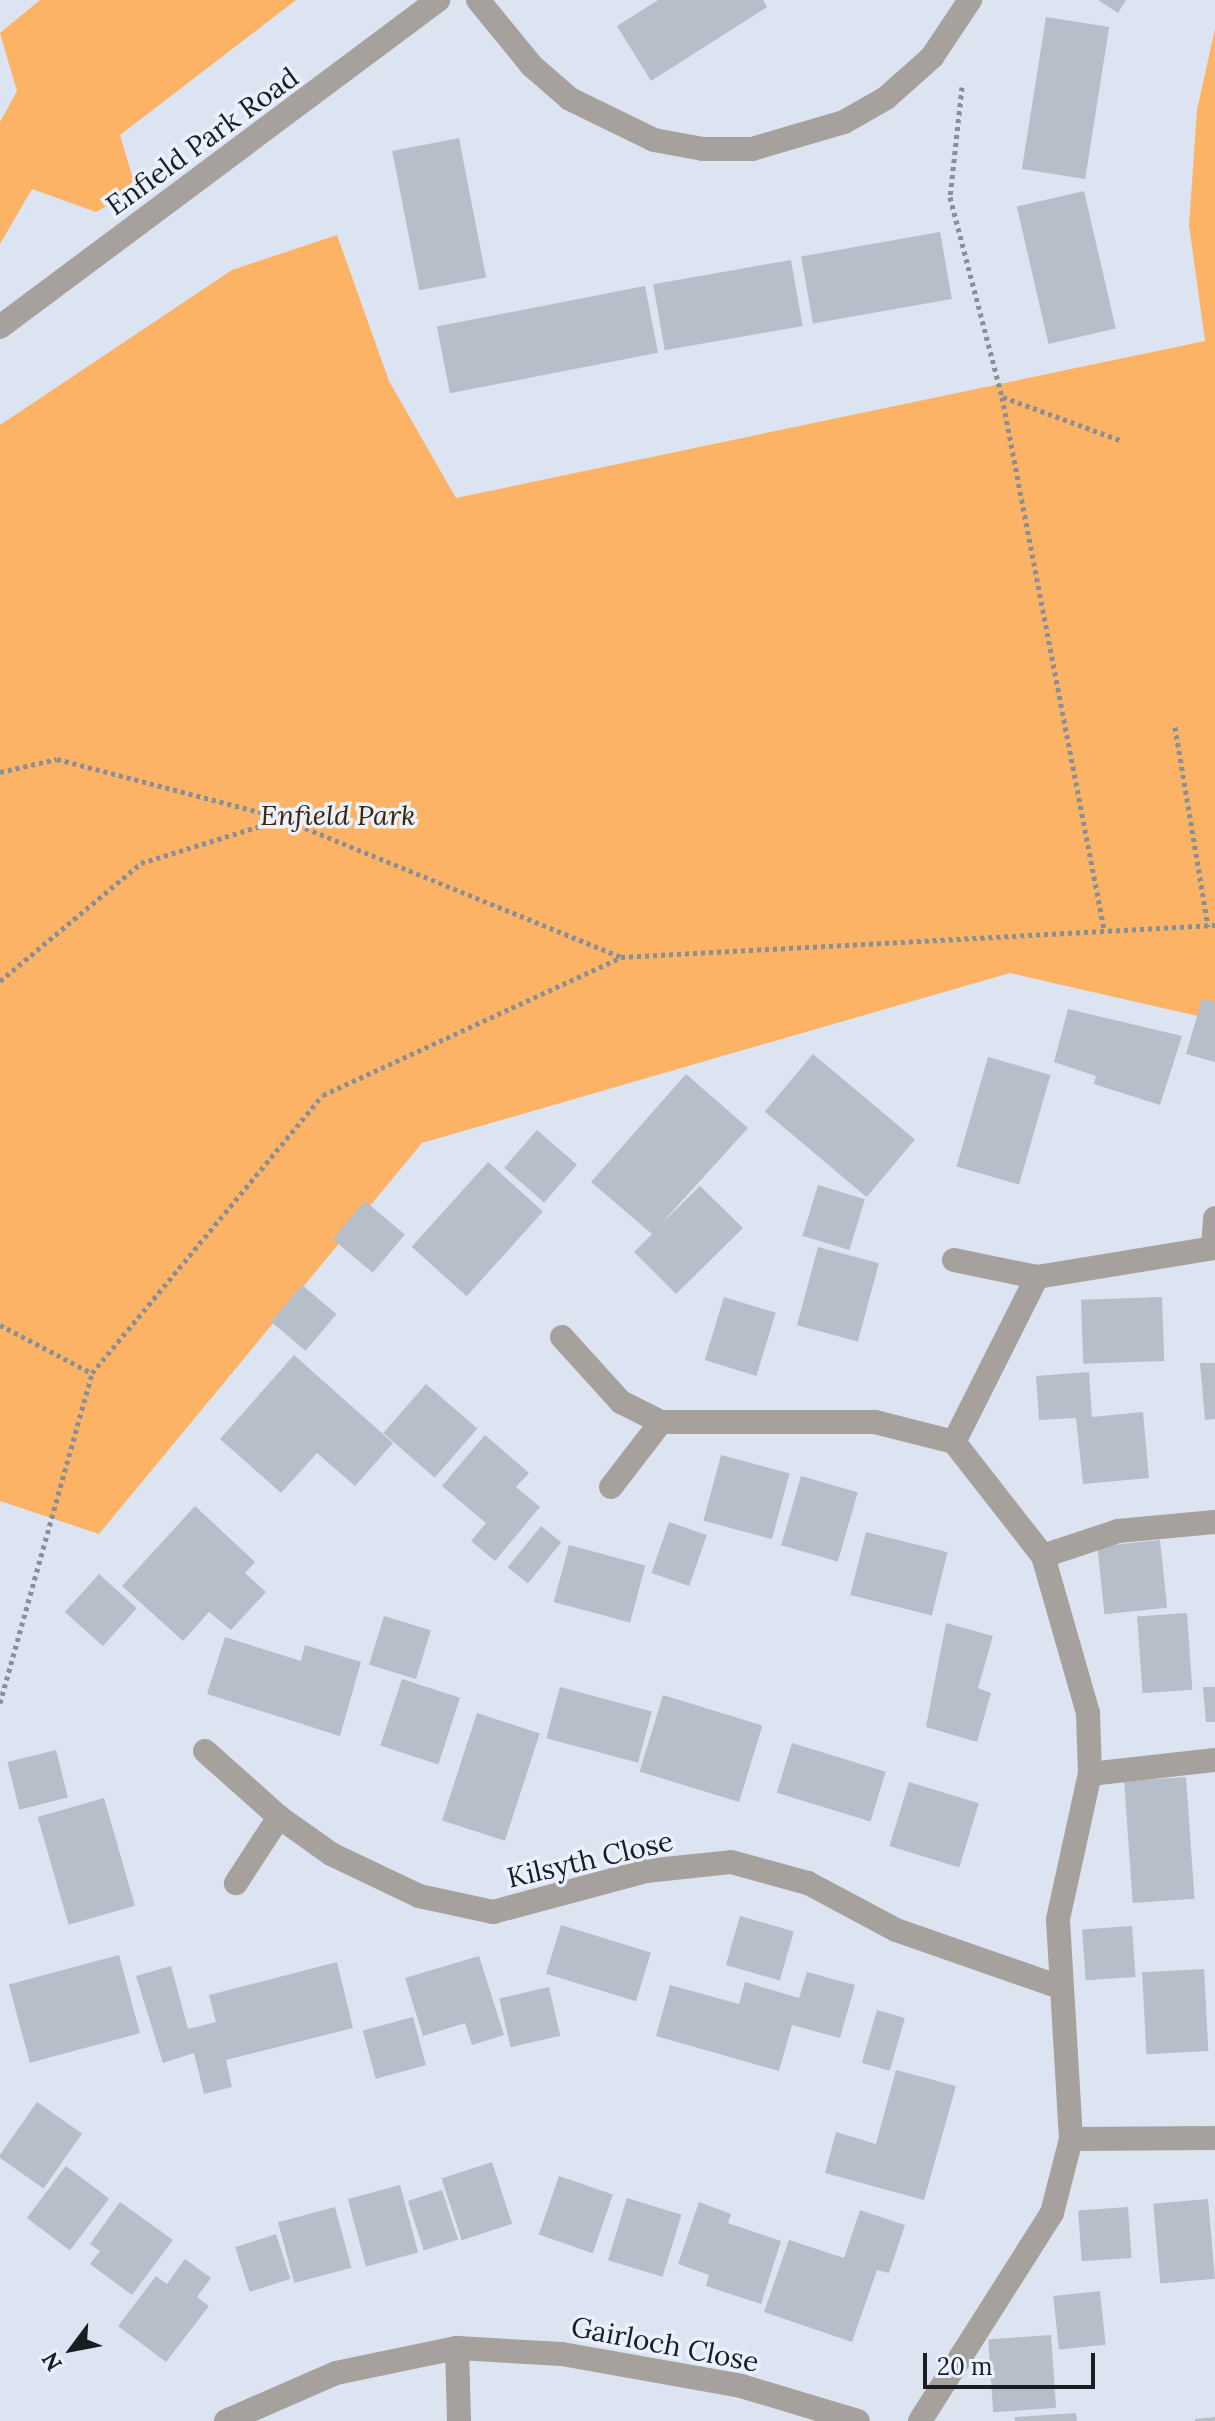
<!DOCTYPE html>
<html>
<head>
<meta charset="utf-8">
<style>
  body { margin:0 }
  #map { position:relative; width:1215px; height:2421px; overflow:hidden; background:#dbe4f0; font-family:Lora,serif }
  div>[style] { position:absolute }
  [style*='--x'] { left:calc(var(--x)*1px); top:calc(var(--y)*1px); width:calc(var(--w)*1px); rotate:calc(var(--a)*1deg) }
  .green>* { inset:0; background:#fdb365 }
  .building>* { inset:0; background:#b6beca; transform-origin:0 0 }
  .path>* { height:5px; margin-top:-2.5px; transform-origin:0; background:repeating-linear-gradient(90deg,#888f98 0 4px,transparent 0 8px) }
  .service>* { height:24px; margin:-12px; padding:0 12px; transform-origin:12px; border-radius:12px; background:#a6a19d }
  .minor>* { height:24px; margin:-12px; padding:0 12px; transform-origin:12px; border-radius:12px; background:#a6a19d }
  .tertiary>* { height:24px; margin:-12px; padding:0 12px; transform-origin:12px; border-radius:12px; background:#a6a19d }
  span { translate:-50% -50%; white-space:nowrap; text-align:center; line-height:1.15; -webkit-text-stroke:7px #e9f1fe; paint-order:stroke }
  .street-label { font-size:28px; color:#1a1d22 }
  .park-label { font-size:28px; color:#412502; font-style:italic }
  .north { position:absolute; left:32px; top:2309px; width:80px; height:80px; -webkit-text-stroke:6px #e9f1fe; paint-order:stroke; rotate:238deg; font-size:22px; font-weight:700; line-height:32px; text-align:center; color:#1a1d22 }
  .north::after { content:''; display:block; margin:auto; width:28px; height:36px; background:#1a1d22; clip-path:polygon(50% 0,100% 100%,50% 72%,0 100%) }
  .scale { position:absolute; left:923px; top:2353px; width:172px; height:36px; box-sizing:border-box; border:4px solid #1a1d22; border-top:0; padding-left:10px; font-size:24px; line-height:28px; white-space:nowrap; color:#1a1d22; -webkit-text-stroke:6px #e9f1fe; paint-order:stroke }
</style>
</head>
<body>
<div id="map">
  <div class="green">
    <div style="clip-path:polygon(40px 0,296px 0,120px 135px,136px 189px,96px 212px,32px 189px,0 244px,0 122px,17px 91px,0 33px)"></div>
    <div style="clip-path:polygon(1215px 29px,1215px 1020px,1010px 973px,422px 1143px,99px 1534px,0 1501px,0 425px,232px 270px,337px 235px,389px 381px,456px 498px,1205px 341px,1189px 225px,1197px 110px)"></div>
  </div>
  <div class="building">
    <div style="clip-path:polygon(658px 0,763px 0,767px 7px,651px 81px,617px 26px)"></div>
    <div style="clip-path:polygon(1098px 0,1126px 0,1118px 13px)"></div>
    <div style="left:1046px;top:17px;width:64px;height:154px;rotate:9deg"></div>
    <div style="left:459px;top:138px;width:142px;height:68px;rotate:79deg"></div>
    <div style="left:1084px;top:191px;width:141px;height:69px;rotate:77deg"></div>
    <div style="left:940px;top:232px;width:68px;height:141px;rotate:80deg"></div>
    <div style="left:791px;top:260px;width:67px;height:140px;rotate:80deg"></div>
    <div style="left:645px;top:286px;width:68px;height:212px;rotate:79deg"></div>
    <div style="clip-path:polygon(1202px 999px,1215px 1002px,1215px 1062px,1186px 1054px)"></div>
    <div style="clip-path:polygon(1068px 1009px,1182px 1036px,1160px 1105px,1094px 1084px,1096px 1076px,1054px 1062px)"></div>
    <div style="left:813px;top:1054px;width:133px;height:75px;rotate:40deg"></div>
    <div style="left:988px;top:1057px;width:65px;height:114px;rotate:16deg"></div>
    <div style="clip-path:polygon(686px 1074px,748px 1128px,661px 1224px,700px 1186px,743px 1228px,676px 1294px,634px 1252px,652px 1234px,591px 1182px)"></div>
    <div style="left:537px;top:1130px;width:53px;height:50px;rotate:41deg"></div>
    <div style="left:488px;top:1162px;width:74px;height:114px;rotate:42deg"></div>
    <div style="left:818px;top:1185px;width:49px;height:53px;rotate:17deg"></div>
    <div style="left:365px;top:1201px;width:52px;height:50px;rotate:40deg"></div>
    <div style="left:818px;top:1247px;width:63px;height:81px;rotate:15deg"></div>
    <div style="left:302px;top:1285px;width:45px;height:48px;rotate:40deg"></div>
    <div style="left:724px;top:1297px;width:54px;height:66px;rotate:17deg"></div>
    <div style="left:1162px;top:1297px;width:64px;height:81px;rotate:88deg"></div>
    <div style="clip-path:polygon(294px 1355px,393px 1443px,355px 1486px,317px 1453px,281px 1493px,220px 1439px)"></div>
    <div style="clip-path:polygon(1200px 1363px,1215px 1363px,1215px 1419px,1205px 1420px)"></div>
    <div style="clip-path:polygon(1089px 1372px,1092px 1417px,1143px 1412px,1149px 1478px,1083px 1484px,1076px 1418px,1039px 1420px,1036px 1376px)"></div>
    <div style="left:426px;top:1384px;width:68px;height:65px;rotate:41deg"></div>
    <div style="clip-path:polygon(485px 1435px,529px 1473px,516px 1487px,540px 1507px,495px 1561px,471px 1541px,486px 1523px,442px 1486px)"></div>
    <div style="left:721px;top:1455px;width:71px;height:68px;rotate:15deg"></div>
    <div style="left:801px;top:1476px;width:59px;height:72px;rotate:16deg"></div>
    <div style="clip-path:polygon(195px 1506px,255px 1562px,245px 1573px,266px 1592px,231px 1630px,209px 1612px,183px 1641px,122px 1586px)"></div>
    <div style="left:669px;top:1522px;width:40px;height:54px;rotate:19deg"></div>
    <div style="left:541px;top:1526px;width:26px;height:53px;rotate:39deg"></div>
    <div style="left:866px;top:1532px;width:84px;height:65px;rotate:14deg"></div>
    <div style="left:1160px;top:1540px;width:68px;height:63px;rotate:84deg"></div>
    <div style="left:569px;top:1545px;width:79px;height:59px;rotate:15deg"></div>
    <div style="left:99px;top:1574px;width:51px;height:51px;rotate:42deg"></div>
    <div style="left:1187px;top:1613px;width:77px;height:50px;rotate:86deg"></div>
    <div style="left:384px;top:1616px;width:49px;height:51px;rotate:17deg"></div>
    <div style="clip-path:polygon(946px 1623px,993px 1636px,978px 1688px,991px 1693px,977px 1742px,926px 1727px)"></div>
    <div style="clip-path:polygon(225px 1637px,301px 1661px,305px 1645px,361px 1662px,340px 1736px,207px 1694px)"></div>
    <div style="left:402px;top:1679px;width:61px;height:70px;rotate:18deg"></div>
    <div style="left:560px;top:1687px;width:95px;height:53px;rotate:15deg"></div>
    <div style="clip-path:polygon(1203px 1687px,1215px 1687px,1215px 1722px,1206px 1722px)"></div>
    <div style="left:663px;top:1695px;width:104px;height:80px;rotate:17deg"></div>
    <div style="left:477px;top:1713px;width:66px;height:113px;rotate:18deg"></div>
    <div style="left:792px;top:1743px;width:98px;height:52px;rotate:17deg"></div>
    <div style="left:56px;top:1750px;width:49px;height:50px;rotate:76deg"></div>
    <div style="left:1186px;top:1777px;width:122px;height:62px;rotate:86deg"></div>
    <div style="left:909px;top:1782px;width:73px;height:67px;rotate:17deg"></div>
    <div style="left:104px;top:1798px;width:112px;height:69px;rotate:74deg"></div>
    <div style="left:740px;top:1916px;width:56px;height:51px;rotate:16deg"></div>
    <div style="left:561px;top:1925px;width:94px;height:51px;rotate:17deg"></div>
    <div style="left:1132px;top:1926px;width:51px;height:50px;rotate:86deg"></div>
    <div style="left:119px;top:1955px;width:81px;height:114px;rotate:75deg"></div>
    <div style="clip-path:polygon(479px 1956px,504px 2035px,472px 2045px,465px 2023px,423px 2036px,405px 1978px)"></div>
    <div style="clip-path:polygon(337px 1962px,353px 2028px,226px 2060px,232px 2087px,204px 2094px,194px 2053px,163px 2063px,136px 1976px,171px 1966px,188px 2029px,216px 2022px,209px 1995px)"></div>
    <div style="left:1204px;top:1969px;width:82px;height:62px;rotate:87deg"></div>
    <div style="clip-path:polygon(807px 1972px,855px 1985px,840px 2038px,792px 2025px,779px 2071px,656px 2036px,670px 1985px,739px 2004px,745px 1982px,799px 1998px)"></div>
    <div style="left:549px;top:1987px;width:50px;height:51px;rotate:77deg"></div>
    <div style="left:877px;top:2010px;width:29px;height:55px;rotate:16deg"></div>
    <div style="left:413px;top:2017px;width:50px;height:52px;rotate:75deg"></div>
    <div style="clip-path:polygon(896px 2070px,956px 2086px,924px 2200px,825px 2173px,836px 2132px,876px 2144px)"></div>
    <div style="left:37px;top:2102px;width:55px;height:67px;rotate:35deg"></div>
    <div style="left:492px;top:2162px;width:65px;height:53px;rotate:72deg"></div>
    <div style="left:66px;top:2166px;width:54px;height:65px;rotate:37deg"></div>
    <div style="left:559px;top:2176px;width:57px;height:62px;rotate:19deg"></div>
    <div style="left:400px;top:2185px;width:70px;height:54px;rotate:75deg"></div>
    <div style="left:442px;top:2190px;width:52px;height:36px;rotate:72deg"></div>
    <div style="left:627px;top:2198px;width:57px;height:65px;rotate:17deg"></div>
    <div style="left:1208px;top:2199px;width:80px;height:55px;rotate:85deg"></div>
    <div style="clip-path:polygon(120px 2202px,173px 2240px,132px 2295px,90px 2264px,100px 2251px,90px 2244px)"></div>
    <div style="clip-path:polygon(699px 2202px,731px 2214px,728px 2223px,781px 2241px,761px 2304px,706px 2286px,709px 2275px,678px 2264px)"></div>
    <div style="left:335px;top:2207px;width:63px;height:59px;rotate:75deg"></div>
    <div style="left:1128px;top:2207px;width:51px;height:50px;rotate:86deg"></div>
    <div style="clip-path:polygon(860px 2210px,905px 2225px,889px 2273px,877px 2270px,852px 2342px,764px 2312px,789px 2240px,844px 2258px)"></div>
    <div style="left:276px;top:2234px;width:47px;height:43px;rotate:72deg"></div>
    <div style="clip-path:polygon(185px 2259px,211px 2278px,197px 2297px,209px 2306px,166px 2362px,118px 2326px,156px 2276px,167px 2284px)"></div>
    <div style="left:1100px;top:2291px;width:54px;height:47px;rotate:84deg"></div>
    <div style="left:1051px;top:2335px;width:73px;height:63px;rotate:86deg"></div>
    <div style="clip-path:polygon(1076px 2413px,1077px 2421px,1015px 2421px,1015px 2417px)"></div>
    <div style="clip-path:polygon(1215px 2417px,1215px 2421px,1195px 2421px,1195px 2419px)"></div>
  </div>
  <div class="path">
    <div style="--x:962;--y:87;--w:111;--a:96.2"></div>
    <div style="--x:950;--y:197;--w:207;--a:75.4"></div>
    <div style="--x:1002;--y:397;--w:542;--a:79.15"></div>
    <div style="--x:1003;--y:397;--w:125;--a:20.2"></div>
    <div style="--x:1175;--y:727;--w:202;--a:80.6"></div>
    <div style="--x:0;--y:772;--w:58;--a:-12.8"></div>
    <div style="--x:57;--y:759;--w:233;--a:14.7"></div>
    <div style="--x:0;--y:981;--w:184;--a:-39.9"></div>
    <div style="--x:141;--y:863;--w:149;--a:-17.2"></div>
    <div style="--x:283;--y:819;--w:365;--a:22.2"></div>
    <div style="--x:0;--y:1325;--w:104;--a:27.6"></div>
    <div style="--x:0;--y:1703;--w:343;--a:-74.4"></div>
    <div style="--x:92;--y:1373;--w:361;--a:-50.3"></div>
    <div style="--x:323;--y:1095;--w:328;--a:-24.8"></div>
    <div style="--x:621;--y:957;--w:595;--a:-3.08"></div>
  </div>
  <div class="service">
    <div style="--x:1043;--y:1556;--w:79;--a:-18.4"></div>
    <div style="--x:1118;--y:1531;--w:97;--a:-5.3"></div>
    <div style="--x:1090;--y:1774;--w:126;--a:-6.4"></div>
  </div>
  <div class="minor">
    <div style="--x:478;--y:0;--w:85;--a:50.7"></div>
    <div style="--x:532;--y:66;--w:50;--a:41"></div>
    <div style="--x:570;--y:99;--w:93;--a:26"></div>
    <div style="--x:654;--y:140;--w:50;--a:10.4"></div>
    <div style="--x:703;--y:149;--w:49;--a:0"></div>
    <div style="--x:752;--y:149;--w:96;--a:-16.4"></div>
    <div style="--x:844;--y:122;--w:48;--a:-29.7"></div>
    <div style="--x:886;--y:98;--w:62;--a:-41.7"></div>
    <div style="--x:932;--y:57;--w:69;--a:-56.3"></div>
    <div style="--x:1213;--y:1248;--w:30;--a:-86"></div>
    <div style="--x:954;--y:1260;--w:85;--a:11.6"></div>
    <div style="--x:1037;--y:1277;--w:180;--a:-9.3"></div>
    <div style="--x:562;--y:1337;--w:88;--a:47.8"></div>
    <div style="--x:621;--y:1402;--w:45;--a:26.6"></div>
    <div style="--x:661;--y:1422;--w:214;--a:0"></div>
    <div style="--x:875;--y:1422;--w:81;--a:14.2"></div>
    <div style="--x:954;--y:1442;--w:185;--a:-63.3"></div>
    <div style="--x:611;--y:1487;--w:82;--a:-52.4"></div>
    <div style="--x:205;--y:1751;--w:99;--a:41.7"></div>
    <div style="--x:279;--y:1817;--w:79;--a:123.1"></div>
    <div style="--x:279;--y:1817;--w:64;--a:35.4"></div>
    <div style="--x:331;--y:1854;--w:98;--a:25.5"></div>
    <div style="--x:419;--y:1896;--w:76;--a:12.2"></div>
    <div style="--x:493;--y:1912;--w:158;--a:-15"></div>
    <div style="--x:646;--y:1871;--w:85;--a:-6"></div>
    <div style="--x:731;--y:1862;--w:80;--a:15.3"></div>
    <div style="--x:808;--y:1883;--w:100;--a:28.1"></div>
    <div style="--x:896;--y:1930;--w:170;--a:19.2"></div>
    <div style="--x:1071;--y:2139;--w:144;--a:-0.4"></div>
    <div style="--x:457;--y:2348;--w:73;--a:88.4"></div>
    <div style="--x:226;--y:2421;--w:120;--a:-23.6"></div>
    <div style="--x:336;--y:2373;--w:124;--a:-11.7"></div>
    <div style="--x:457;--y:2348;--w:105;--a:3.3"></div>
    <div style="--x:562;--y:2354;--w:182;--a:10.1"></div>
    <div style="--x:741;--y:2386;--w:122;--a:16.7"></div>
    <div style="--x:920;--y:2421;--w:246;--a:-57.6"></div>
    <div style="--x:1052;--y:2213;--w:76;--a:-75.6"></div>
    <div style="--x:1071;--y:2139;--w:220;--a:-93.4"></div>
    <div style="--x:1058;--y:1919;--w:148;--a:-77.6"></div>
    <div style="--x:1090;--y:1774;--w:61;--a:-91.9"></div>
    <div style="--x:1088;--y:1713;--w:163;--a:-106"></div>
    <div style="--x:1043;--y:1556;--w:145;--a:-128"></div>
  </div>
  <div class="tertiary">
    <div style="--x:0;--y:327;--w:547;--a:-36.74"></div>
  </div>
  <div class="street-label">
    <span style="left:202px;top:141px;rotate:-36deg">Enfield Park Road</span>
    <span style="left:590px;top:1859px;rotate:-13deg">Kilsyth Close</span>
    <span style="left:665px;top:2344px;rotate:11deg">Gairloch Close</span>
  </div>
  <div class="park-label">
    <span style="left:338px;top:815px">Enfield Park</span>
  </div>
  <div class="north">N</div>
  <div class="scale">20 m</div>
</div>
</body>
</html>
